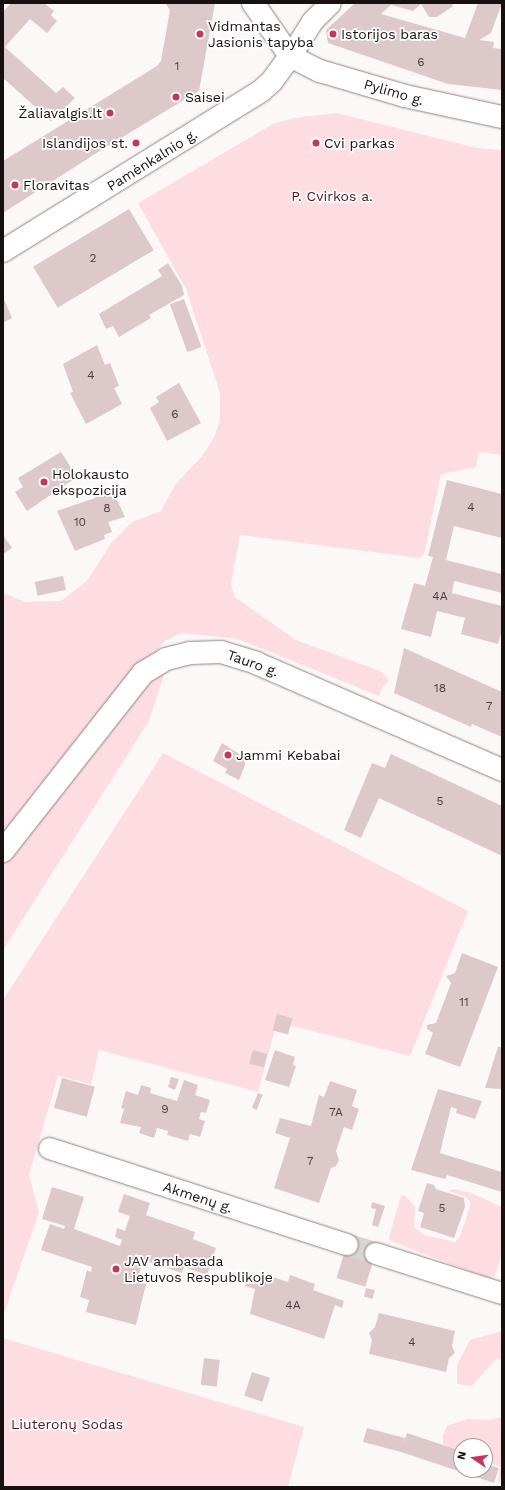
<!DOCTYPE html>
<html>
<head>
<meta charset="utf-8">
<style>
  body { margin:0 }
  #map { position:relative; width:505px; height:1490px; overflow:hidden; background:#fcf8f8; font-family:"Work Sans",sans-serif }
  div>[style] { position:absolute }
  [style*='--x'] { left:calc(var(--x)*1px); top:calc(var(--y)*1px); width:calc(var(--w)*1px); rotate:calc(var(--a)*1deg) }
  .green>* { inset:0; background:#fddde1 }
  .building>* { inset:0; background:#ddc8ca; transform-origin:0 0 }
  .street-tunnel>* { height:21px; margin-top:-10.5px; transform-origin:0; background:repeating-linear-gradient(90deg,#dad5d5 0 21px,transparent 0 31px) }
  .roads { filter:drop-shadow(0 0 1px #948082) drop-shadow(0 0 1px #948082) }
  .street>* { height:21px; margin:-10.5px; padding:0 10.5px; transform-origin:10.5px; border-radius:10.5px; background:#fff }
  .secondary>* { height:22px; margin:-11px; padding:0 11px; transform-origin:11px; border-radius:11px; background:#fff }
  .primary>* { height:22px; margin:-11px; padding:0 11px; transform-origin:11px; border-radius:11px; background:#fff }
  .dots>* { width:11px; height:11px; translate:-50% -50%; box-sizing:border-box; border:2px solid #fff; border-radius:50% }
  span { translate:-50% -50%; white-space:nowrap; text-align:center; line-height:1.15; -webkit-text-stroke:3.5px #fff; paint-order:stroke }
  .number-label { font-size:12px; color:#483e3f }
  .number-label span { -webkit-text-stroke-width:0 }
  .poi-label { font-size:14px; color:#171011 }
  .left { translate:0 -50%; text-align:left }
  .right { translate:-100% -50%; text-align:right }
  .street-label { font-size:14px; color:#171011 }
  .park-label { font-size:14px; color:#561324 }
  .frame { position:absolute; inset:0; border:4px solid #171011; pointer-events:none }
  .north { position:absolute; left:453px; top:1438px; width:40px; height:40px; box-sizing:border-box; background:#fff; border:1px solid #a29fa0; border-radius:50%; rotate:283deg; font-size:11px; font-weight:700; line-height:16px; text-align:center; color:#171011 }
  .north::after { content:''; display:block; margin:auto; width:14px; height:18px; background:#c5365a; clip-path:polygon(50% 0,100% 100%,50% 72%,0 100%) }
</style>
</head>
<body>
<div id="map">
  <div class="green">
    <div style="clip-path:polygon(337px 113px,477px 148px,502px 150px,502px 455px,479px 452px,476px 467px,441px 474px,424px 555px,419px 558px,240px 535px,231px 585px,235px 597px,296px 640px,380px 671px,389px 680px,382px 688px,379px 696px,238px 639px,182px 633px,165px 641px,156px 651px,165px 671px,149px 721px,3px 950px,3px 593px,26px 602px,61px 601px,87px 581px,112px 542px,132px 522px,161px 511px,175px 485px,202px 456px,214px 438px,220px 420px,220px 393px,186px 289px,138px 203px,273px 124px,294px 118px)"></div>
    <div style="clip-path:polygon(163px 753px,468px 911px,410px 1056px,277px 1022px,258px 1092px,99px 1050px,91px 1084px,58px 1076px,29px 1175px,39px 1212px,3px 1317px,3px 1000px)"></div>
    <div style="clip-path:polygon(454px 1189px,471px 1193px,502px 1207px,502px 1255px,495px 1275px,490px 1279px,390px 1241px,389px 1237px,401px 1196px,405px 1195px,415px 1207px,414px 1227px,424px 1235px,455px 1242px,460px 1237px,471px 1203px,466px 1197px,448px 1191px)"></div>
    <div style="clip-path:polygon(502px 1331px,502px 1360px,497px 1358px,472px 1386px,457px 1384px,457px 1365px,470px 1340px)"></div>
    <div style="clip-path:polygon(3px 1338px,304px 1427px,288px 1487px,3px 1487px)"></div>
    <div style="clip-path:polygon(502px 1417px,502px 1485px,498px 1481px,500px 1467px,485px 1460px,485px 1446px,461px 1446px,461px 1451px,443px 1445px,443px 1435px,447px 1426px,467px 1419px,489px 1420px)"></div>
  </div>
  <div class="building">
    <div style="clip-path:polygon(11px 3px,44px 3px,54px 11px,51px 15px,57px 21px,47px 33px,30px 19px,5px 47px,56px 93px,63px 87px,75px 98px,51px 121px,3px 78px,3px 12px)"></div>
    <div style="clip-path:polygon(165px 3px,215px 3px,199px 91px,106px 147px,3px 213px,3px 161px,157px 66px,161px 61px,170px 10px)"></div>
    <div style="clip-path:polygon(355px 3px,453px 3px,452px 7px,437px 17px,429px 17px,421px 4px,413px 11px,391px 5px,381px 14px,465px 38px,478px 3px,502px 3px,491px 33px,479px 40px,494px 42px,493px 48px,502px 49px,502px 90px,448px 84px,328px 43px,326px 30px)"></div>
    <div style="left:129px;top:209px;width:48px;height:112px;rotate:59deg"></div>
    <div style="clip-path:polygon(168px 263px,182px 286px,184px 295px,149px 315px,151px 318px,119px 337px,113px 326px,106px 329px,99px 314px,162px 276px,158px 270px)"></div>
    <div style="clip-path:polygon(3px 297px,12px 318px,3px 323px)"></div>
    <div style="left:184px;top:299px;width:51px;height:15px;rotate:70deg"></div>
    <div style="clip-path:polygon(97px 345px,105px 365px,110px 363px,119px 386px,114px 388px,122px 404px,86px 424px,70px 393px,73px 392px,63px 364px)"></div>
    <div style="clip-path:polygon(179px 383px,201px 423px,167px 441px,150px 408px,159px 402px,156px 397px)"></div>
    <div style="clip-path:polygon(61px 452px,77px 477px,27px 511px,15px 492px,23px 487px,18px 478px)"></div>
    <div style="clip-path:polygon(447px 480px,502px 494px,502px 538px,454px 526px,446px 560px,502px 574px,502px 593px,454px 581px,452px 593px,502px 606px,502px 630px,498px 644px,461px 634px,465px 618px,437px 611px,431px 637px,401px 629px,414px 583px,425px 586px,433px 557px,428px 556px)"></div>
    <div style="clip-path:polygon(111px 487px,125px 517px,108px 522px,112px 532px,104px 535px,105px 539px,75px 551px,57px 511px,95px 498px,94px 494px)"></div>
    <div style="clip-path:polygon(3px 535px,12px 548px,3px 554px)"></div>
    <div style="left:63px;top:576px;width:14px;height:29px;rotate:78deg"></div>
    <div style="clip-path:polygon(404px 648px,502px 692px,502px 737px,472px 724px,471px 727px,394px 693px)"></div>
    <div style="clip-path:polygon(222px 743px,244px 757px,245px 765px,239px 780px,225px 773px,227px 769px,213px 761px)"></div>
    <div style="clip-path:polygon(391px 754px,502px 806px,502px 856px,379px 798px,361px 838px,344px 830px,372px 763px,385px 768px)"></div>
    <div style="clip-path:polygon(462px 953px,498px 967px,460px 1067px,425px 1054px,433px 1033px,427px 1029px,427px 1025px,436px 1023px,451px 983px,446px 976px,455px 973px)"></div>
    <div style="left:277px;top:1014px;width:16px;height:17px;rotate:15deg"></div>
    <div style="clip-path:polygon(498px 1047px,502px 1047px,502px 1089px,485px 1088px)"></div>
    <div style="left:253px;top:1050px;width:15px;height:14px;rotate:16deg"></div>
    <div style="clip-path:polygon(275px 1050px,295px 1057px,293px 1065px,296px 1066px,289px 1087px,265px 1080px)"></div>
    <div style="clip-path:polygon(171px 1077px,179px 1079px,175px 1090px,168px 1087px)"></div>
    <div style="left:62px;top:1078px;width:34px;height:31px;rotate:15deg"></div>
    <div style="clip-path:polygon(184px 1080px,198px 1085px,195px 1095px,210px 1100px,206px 1113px,201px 1112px,199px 1119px,205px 1121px,200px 1137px,190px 1134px,188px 1141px,167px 1135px,168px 1131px,157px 1128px,154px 1138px,139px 1133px,141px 1127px,120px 1123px,124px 1109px,121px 1108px,126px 1091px,138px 1095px,141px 1085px,151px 1088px,150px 1093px,177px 1101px)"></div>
    <div style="clip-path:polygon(330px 1081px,357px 1090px,352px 1106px,359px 1109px,352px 1130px,344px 1127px,336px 1151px,339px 1160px,336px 1166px,331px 1168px,319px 1203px,274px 1188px,290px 1138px,275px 1133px,280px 1118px,311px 1126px,319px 1095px,324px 1097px)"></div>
    <div style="clip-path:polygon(438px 1089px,482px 1101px,475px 1119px,456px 1113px,457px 1109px,451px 1107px,440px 1153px,502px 1172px,502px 1192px,447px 1175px,445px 1179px,411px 1170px)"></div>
    <div style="left:258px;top:1093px;width:5px;height:16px;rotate:22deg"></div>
    <div style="clip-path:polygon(427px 1183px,434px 1185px,436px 1189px,464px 1198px,465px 1207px,454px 1238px,420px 1227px,424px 1213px,418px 1211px)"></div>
    <div style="clip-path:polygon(52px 1187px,84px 1197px,74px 1229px,120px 1246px,122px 1240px,115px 1237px,117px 1228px,125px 1231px,130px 1216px,118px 1212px,124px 1194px,150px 1203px,146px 1215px,195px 1232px,193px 1239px,216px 1248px,207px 1275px,184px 1267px,182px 1273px,143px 1260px,137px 1282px,146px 1284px,136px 1325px,86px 1312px,89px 1300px,80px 1297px,87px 1270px,91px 1272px,92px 1267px,41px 1250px,50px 1224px,64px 1229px,65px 1226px,42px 1219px)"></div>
    <div style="clip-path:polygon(372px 1202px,385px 1206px,378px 1227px,372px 1225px,376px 1209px,371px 1208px)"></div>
    <div style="left:350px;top:1234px;width:30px;height:46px;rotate:17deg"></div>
    <div style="clip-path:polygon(249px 1273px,262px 1278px,264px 1274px,288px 1282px,290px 1275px,315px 1284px,313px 1290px,344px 1301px,342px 1308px,335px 1305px,324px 1339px,250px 1314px,255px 1289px,245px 1286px)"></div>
    <div style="left:366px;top:1288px;width:9px;height:9px;rotate:13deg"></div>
    <div style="clip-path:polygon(379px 1313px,455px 1331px,452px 1346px,455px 1353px,449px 1358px,446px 1372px,369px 1354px,372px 1340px,369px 1333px,375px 1327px)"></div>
    <div style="left:204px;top:1358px;width:16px;height:27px;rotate:7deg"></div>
    <div style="left:252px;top:1372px;width:19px;height:25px;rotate:18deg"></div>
    <div style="clip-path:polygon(367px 1428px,405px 1438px,402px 1448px,407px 1433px,461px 1451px,461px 1470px,485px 1470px,485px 1464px,499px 1468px,494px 1483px,401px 1452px,363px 1442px)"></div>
  </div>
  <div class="street-tunnel">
    <div style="--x:347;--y:1244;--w:29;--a:18"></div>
  </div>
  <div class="roads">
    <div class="street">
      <div style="--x:290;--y:56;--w:41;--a:-57.8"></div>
      <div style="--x:312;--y:21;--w:25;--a:-45"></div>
      <div style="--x:49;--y:1148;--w:313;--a:17.9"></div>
      <div style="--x:375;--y:1253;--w:133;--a:17.5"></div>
    </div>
    <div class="secondary">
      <div style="--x:253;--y:3;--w:65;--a:55.1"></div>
      <div style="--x:3;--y:851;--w:226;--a:-51.8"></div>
      <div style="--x:143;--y:673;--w:27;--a:-31"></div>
      <div style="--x:166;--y:659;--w:25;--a:-14"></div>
      <div style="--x:190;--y:653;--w:31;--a:-2"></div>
      <div style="--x:221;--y:652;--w:37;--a:17"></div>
      <div style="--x:256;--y:663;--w:268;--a:23.5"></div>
    </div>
    <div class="primary">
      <div style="--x:3;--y:251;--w:304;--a:-31.8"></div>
      <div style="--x:261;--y:91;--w:15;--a:-42"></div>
      <div style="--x:272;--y:81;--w:31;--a:-54"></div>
      <div style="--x:290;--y:56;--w:34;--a:27"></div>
      <div style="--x:320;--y:71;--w:89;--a:16.4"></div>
      <div style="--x:405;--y:96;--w:99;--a:12.2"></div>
    </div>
  </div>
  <div class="dots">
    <div style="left:200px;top:34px;background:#c5365a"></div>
    <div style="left:333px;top:34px;background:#c5365a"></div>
    <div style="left:176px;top:97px;background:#c5365a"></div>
    <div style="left:110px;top:113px;background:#c5365a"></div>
    <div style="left:136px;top:143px;background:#c5365a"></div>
    <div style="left:316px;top:143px;background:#c5365a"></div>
    <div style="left:15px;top:185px;background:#c5365a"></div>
    <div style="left:44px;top:482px;background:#c5365a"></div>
    <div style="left:228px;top:755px;background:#c5365a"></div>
    <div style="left:116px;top:1269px;background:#c5365a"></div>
  </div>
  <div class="number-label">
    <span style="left:421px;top:63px">6</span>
    <span style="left:177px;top:67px">1</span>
    <span style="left:93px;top:259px">2</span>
    <span style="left:91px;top:376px">4</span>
    <span style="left:175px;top:415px">6</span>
    <span style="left:471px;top:508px">4</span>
    <span style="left:107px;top:509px">8</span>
    <span style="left:80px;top:523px">10</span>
    <span style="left:440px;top:597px">4A</span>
    <span style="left:440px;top:689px">18</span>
    <span style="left:489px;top:707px">7</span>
    <span style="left:440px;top:802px">5</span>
    <span style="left:464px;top:1003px">11</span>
    <span style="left:165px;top:1110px">9</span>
    <span style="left:336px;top:1113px">7A</span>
    <span style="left:310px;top:1162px">7</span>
    <span style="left:442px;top:1209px">5</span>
    <span style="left:293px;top:1306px">4A</span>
    <span style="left:412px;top:1343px">4</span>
  </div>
  <div class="poi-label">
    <span class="left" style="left:208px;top:34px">Vidmantas<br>Jasionis tapyba</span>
    <span class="left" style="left:341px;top:34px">Istorijos baras</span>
    <span class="left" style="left:185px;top:97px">Saisei</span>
    <span class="right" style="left:102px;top:113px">Žaliavalgis.lt</span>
    <span class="right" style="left:128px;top:143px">Islandijos st.</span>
    <span class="left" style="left:324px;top:143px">Cvi parkas</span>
    <span class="left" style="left:23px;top:185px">Floravitas</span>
    <span class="left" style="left:52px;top:482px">Holokausto<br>ekspozicija</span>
    <span class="left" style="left:236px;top:755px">Jammi Kebabai</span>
    <span class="left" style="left:124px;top:1269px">JAV ambasada<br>Lietuvos Respublikoje</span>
  </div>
  <div class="street-label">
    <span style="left:394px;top:92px;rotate:16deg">Pylimo g.</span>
    <span style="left:152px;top:160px;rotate:-32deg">Pamėnkalnio g.</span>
    <span style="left:253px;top:663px;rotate:20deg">Tauro g.</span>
    <span style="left:198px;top:1197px;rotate:18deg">Akmenų g.</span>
  </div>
  <div class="park-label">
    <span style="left:332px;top:196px">P. Cvirkos a.</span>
    <span style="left:67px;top:1424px">Liuteronų Sodas</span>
  </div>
  <div class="frame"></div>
  <div class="north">N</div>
</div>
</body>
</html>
